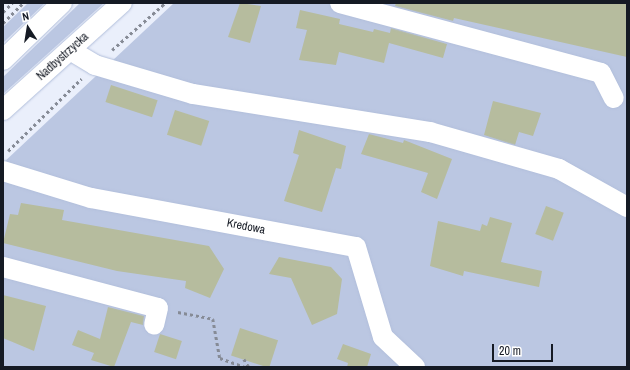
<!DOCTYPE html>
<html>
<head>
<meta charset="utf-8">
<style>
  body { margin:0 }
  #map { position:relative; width:630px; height:370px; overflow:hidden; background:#eaeffb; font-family:"Archivo Narrow",sans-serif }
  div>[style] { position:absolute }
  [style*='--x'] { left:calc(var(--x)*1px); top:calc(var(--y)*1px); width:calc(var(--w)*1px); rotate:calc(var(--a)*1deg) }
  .green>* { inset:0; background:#bbc7e2 }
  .building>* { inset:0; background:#b6bc9e; transform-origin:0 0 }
  .path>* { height:2.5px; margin-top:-1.25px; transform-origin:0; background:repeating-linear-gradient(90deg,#868b96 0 3px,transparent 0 6px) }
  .roads { filter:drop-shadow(0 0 1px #b2bfdb) drop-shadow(0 0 1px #b2bfdb) }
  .minor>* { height:20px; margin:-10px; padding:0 10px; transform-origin:10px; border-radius:10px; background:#fff }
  span { translate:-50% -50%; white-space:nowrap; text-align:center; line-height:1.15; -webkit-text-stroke:3.5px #fff; paint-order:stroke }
  .street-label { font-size:12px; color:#151a24 }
  .frame { position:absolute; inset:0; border:4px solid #151a24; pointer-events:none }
  .north { position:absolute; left:8px; top:8px; width:40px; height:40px; -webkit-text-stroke:3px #fff; paint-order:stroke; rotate:348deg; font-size:11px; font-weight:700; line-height:16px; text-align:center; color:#151a24 }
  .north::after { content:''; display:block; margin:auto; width:14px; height:18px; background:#151a24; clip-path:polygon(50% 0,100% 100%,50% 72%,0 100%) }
  .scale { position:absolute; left:492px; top:344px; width:61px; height:18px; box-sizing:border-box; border:2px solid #151a24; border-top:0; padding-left:5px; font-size:12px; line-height:14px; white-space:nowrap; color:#151a24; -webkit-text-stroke:3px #fff; paint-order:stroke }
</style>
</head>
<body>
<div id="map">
  <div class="green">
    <div style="clip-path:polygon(28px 3px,45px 3px,3px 43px,3px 27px)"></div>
    <div style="clip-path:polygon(80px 3px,104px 3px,3px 94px,3px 77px)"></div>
    <div style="clip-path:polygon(174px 3px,627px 3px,627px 367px,3px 367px,3px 163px)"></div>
  </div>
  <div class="building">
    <div style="clip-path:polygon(240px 3px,261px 6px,250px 43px,228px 37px)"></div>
    <div style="clip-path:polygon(396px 3px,627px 3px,627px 57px,454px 18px,453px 21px,395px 6px)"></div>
    <div style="clip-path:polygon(300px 10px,340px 19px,339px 24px,373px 32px,374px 29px,390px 33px,391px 28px,447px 44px,443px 58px,389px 43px,384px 63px,339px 52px,336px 65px,299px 60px,307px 30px,296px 28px)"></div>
    <div style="left:111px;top:85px;width:49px;height:18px;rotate:18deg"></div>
    <div style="clip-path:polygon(493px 101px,541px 113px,533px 136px,519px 132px,515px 145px,484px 135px)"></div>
    <div style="left:175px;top:110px;width:36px;height:26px;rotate:18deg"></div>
    <div style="clip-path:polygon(299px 130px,346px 146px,341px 169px,336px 168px,322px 212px,284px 201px,299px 155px,293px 153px)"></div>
    <div style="clip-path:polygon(369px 134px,403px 143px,404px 140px,452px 159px,437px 199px,421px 192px,428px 173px,361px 154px)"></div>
    <div style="clip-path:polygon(21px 203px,64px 210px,62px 220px,209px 246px,224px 269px,210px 298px,185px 288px,186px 281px,117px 271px,3px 243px,10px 214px,18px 215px)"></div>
    <div style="left:546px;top:206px;width:19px;height:30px;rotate:21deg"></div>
    <div style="clip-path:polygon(490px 217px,512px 223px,501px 262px,542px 271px,539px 287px,464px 271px,463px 276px,430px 266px,438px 221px,480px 231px,482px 224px,487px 226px)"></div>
    <div style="clip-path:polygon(279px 257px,331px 267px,342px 279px,337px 314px,312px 325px,291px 278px,269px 274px)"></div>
    <div style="clip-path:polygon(3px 295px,46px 306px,34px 351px,3px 338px)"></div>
    <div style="clip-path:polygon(108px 307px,144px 316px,143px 325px,131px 322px,114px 367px,91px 360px,94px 353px,72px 345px,78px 330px,100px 339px)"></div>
    <div style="left:240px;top:328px;width:40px;height:29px;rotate:18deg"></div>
    <div style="left:160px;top:334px;width:23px;height:19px;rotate:18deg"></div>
    <div style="clip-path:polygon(343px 344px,371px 354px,367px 367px,347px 367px,348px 363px,337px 359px)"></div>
  </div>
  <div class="path">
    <div style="--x:3;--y:12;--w:13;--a:-45"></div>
    <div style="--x:3;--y:23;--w:28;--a:-45"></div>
    <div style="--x:112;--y:50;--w:71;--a:-41.6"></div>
    <div style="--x:8;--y:151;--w:103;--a:-44.6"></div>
    <div style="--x:178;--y:312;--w:36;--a:11"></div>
    <div style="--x:213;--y:319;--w:40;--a:80"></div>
    <div style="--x:220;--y:358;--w:27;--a:20"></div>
    <div style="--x:244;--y:359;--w:9;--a:58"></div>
  </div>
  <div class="roads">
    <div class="minor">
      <div style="--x:340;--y:3;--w:270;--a:15"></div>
      <div style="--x:601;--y:73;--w:28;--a:63"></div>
      <div style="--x:70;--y:50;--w:29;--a:31"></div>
      <div style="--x:95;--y:65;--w:102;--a:16.5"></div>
      <div style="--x:193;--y:94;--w:240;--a:9.1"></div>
      <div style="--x:430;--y:132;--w:134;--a:16"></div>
      <div style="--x:559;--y:169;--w:78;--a:29.2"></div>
      <div style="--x:3;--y:60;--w:82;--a:-44"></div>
      <div style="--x:3;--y:110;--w:160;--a:-42"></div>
      <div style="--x:3;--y:171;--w:92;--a:17.1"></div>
      <div style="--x:91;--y:198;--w:269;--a:10.5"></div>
      <div style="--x:356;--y:247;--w:94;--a:73.3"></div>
      <div style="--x:383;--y:337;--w:44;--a:43.2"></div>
      <div style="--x:3;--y:267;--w:160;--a:14.8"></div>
      <div style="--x:158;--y:308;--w:17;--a:103"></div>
    </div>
  </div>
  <div class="street-label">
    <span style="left:63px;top:57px;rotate:-42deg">Nadbystrzycka</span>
    <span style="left:246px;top:227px;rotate:11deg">Kredowa</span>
  </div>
  <div class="frame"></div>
  <div class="north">N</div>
  <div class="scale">20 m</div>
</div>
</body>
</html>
